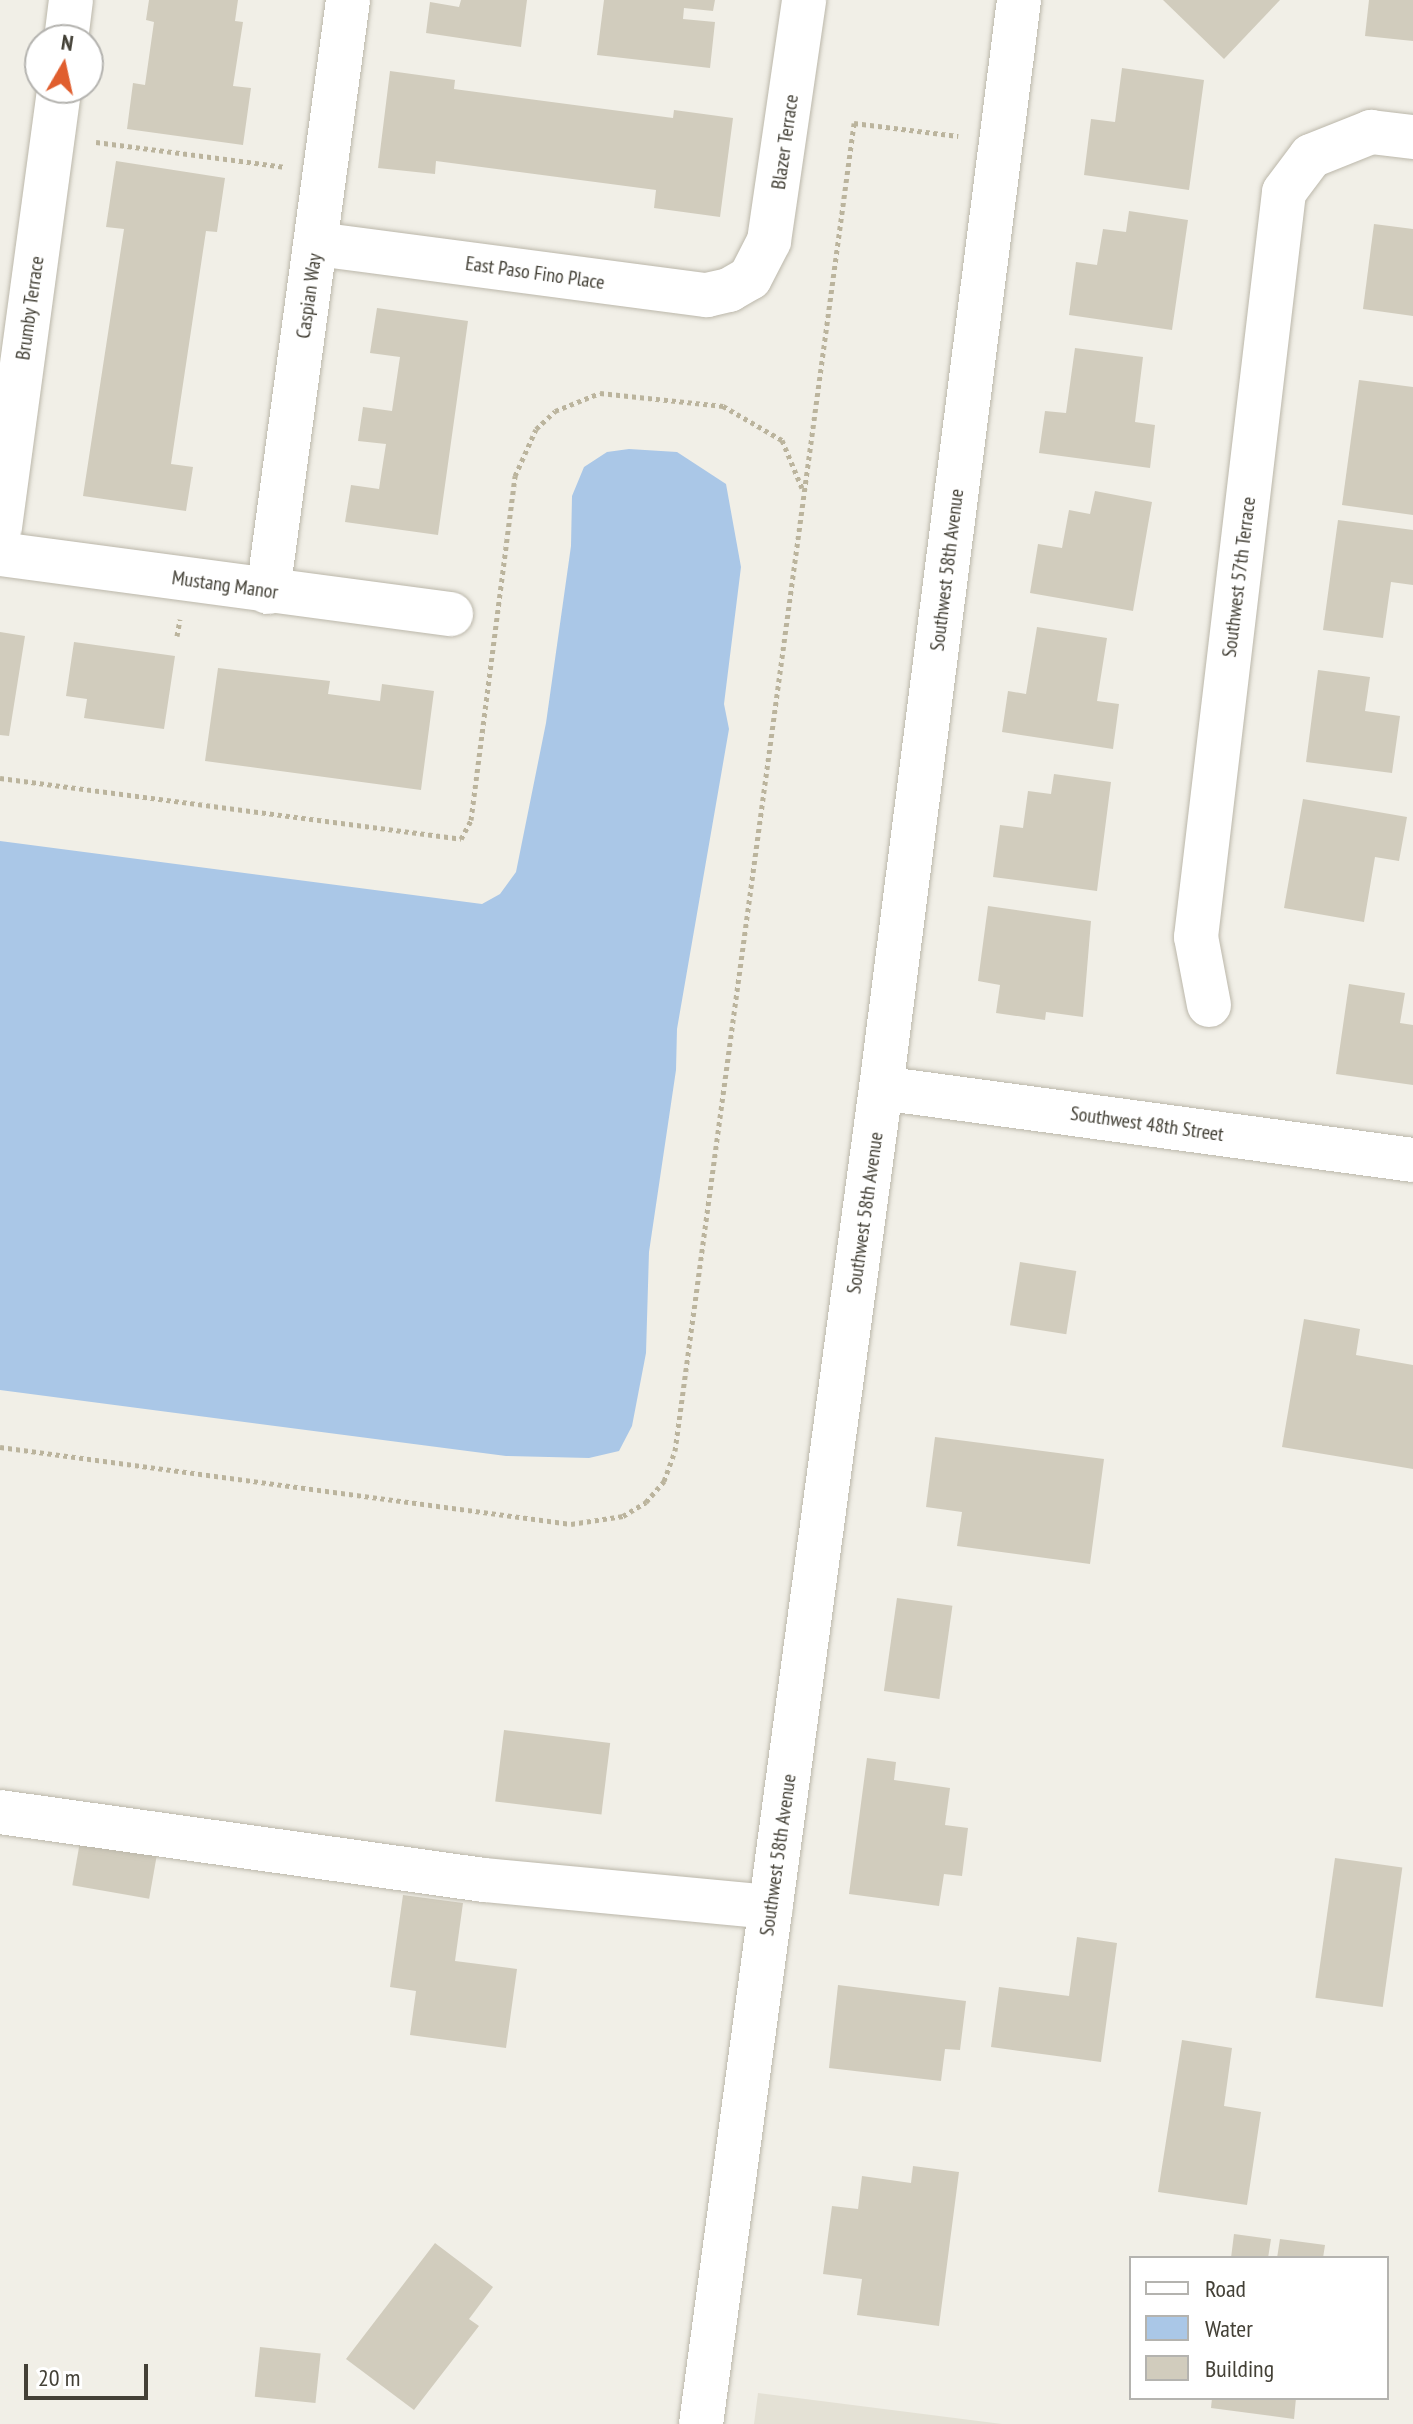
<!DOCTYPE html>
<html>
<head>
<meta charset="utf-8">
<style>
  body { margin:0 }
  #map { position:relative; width:1413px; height:2424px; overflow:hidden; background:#f1efe7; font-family:"PT Sans Narrow",sans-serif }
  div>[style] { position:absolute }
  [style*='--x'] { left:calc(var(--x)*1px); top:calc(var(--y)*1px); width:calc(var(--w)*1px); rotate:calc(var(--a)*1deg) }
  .residential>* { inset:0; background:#e4e1d5 }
  .water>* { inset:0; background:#aac7e7 }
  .building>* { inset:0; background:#d1ccbd; transform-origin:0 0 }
  .path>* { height:5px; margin-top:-2.5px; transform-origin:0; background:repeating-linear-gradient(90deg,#bbb49d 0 4px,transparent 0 8px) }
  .roads { filter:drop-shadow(0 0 2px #bbb7aa) drop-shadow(0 0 2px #bbb7aa) }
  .minor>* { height:44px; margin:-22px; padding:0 22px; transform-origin:22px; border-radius:22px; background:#fff }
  span { translate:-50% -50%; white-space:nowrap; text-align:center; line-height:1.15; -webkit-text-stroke:7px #fff; paint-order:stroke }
  .street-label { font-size:20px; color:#434036 }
  .legend { position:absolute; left:1129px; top:2256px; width:260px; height:144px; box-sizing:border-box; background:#fff; border:2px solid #b4b3af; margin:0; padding:10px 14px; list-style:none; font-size:24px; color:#434036 }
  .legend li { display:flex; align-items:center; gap:16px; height:40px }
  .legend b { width:40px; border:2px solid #b4b3af }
  .north { position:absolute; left:24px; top:24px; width:80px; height:80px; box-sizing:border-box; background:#fff; border:2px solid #b4b3af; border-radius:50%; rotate:9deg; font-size:22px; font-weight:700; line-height:32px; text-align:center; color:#434036 }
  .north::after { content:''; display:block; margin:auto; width:28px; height:36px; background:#e05e2e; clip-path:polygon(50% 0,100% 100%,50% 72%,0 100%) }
  .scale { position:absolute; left:24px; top:2364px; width:124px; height:36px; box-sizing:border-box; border:4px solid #434036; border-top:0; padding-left:10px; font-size:24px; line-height:28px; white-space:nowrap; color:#434036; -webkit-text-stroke:6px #fff; paint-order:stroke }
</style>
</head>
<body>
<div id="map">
  <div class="residential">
    <div style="clip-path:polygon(758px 2393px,1002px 2424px,754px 2424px)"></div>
  </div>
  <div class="water">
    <div style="clip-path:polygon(629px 449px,677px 452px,726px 484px,741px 567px,724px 704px,729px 729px,677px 1029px,676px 1070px,649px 1252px,646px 1353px,632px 1426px,619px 1451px,589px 1458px,506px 1456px,0 1390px,0 841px,482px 904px,500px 894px,516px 872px,546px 723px,571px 546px,572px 496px,584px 467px,607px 452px)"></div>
  </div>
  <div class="building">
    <div style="clip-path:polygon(149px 0,238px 0,235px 21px,243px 22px,233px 86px,251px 88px,243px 145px,127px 129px,133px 83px,145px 85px,154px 22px,146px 20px)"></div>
    <div style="clip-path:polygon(461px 0,527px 0,521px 47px,426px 33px,430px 2px,459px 7px)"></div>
    <div style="clip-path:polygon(604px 0,715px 0,713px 11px,684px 8px,683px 19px,715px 22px,710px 68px,597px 55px)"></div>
    <div style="clip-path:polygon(1163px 0,1280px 0,1224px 59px)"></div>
    <div style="clip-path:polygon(1369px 0,1413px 0,1413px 41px,1365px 36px)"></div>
    <div style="clip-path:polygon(1122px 68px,1204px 80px,1189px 190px,1084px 175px,1091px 119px,1115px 122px)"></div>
    <div style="clip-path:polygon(390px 71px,455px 80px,454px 89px,673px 118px,674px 110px,733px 118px,720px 217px,654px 208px,656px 190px,436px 161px,435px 174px,378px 168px)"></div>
    <div style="clip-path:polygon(116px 161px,225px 178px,217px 232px,206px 231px,171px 464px,193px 467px,186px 511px,83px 496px,124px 229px,106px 227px)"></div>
    <div style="clip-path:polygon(1129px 211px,1188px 220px,1172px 330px,1069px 315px,1076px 262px,1097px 265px,1103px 229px,1126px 232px)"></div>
    <div style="clip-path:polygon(1374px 224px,1413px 229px,1413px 316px,1363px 309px)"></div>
    <div style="clip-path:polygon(377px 308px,468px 321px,438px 535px,345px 522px,351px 485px,379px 489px,386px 444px,358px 441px,363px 407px,392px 411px,400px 357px,370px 353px)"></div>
    <div style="clip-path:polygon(1075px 348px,1143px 357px,1135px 422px,1155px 425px,1150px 468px,1039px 453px,1045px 411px,1066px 413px)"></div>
    <div style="clip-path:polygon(1359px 380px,1413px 387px,1413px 515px,1342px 505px)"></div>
    <div style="clip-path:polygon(1095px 491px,1152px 502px,1133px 611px,1030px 593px,1038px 544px,1062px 548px,1069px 510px,1090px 514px)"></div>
    <div style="clip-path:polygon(1338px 520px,1413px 530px,1413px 585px,1391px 582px,1383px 638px,1323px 630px)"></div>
    <div style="clip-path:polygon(1037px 627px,1107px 638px,1097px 701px,1119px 704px,1113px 749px,1002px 732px,1008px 691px,1026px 694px)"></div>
    <div style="clip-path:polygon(0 632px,25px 636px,9px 736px,0 735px)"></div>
    <div style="clip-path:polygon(74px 642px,175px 656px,164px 729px,84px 718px,87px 699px,66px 696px)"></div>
    <div style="clip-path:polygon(218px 668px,330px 681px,328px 694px,380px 701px,382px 684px,434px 691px,421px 790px,205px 761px)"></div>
    <div style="clip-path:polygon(1318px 670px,1370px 677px,1365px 711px,1400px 716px,1392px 773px,1306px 762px)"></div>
    <div style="clip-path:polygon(1054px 774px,1111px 782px,1097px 891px,993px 877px,1000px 825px,1023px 828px,1028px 791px,1051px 794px)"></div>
    <div style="clip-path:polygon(1303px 799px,1407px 817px,1399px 861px,1375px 857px,1364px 922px,1284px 908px)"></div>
    <div style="clip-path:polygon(988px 906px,1091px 921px,1083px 1017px,1046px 1012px,1045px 1020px,996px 1013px,1000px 985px,978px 981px)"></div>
    <div style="clip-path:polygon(1349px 984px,1405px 993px,1400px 1023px,1413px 1025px,1413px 1085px,1336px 1074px)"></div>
    <div style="left:1020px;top:1262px;width:57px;height:64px;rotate:9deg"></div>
    <div style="clip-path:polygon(1304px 1319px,1360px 1329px,1356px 1355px,1413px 1365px,1413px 1469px,1282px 1447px)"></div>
    <div style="clip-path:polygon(935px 1437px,1104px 1459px,1090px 1564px,957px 1546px,962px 1512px,926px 1507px)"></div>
    <div style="left:897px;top:1598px;width:56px;height:94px;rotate:8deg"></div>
    <div style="left:504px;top:1730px;width:107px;height:72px;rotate:7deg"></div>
    <div style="clip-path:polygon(867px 1758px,896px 1762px,894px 1780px,950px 1788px,945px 1825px,968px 1828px,962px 1876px,944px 1874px,939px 1906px,849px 1894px)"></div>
    <div style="left:81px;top:1836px;width:78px;height:50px;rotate:10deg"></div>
    <div style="left:1335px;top:1858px;width:68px;height:141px;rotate:8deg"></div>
    <div style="clip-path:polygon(403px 1895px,463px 1903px,455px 1961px,517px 1969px,506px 2048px,410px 2035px,416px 1991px,390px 1987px)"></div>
    <div style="clip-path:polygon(1077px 1937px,1117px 1943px,1101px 2062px,991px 2047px,999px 1987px,1069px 1996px)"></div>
    <div style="clip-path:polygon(838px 1985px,966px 2001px,960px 2050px,945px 2049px,941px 2081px,829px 2068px)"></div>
    <div style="clip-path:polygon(1182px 2040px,1232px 2048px,1224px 2106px,1261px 2112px,1247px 2205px,1158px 2192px)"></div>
    <div style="clip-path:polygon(913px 2166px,959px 2172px,939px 2326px,857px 2315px,862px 2279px,823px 2274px,832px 2206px,858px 2209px,862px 2176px,911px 2183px)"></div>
    <div style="clip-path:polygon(1234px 2234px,1271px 2239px,1268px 2258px,1231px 2258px)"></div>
    <div style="clip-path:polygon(1280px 2239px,1325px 2245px,1323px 2258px,1277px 2258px)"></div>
    <div style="clip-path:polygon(435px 2243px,493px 2287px,469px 2319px,479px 2326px,414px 2410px,346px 2359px)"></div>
    <div style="left:260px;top:2347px;width:61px;height:50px;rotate:6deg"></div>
    <div style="clip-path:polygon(1212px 2398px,1296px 2398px,1294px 2419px,1211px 2408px)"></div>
  </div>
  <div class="path">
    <div style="--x:96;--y:142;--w:191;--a:7.5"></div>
    <div style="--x:177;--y:636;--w:17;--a:-80"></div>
    <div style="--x:0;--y:778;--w:465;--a:7.5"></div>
    <div style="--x:461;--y:839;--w:21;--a:-62"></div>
    <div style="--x:471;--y:820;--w:347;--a:-82.7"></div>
    <div style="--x:515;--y:476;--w:51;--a:-65.9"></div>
    <div style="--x:536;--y:429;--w:26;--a:-43"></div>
    <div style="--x:555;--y:411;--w:48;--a:-21.8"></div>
    <div style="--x:600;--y:393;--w:124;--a:6"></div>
    <div style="--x:723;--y:406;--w:68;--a:30"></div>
    <div style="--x:782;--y:440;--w:52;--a:67.4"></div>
    <div style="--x:0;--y:1447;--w:576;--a:7.68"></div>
    <div style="--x:571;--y:1524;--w:53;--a:-8.7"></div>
    <div style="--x:623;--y:1516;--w:27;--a:-31"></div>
    <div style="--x:646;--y:1502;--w:28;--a:-49"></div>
    <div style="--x:664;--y:1481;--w:32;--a:-70"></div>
    <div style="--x:675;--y:1451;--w:1340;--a:-82.32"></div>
    <div style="--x:854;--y:123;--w:105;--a:7.1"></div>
  </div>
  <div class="roads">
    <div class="minor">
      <div style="--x:66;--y:40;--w:40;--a:-82.9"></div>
      <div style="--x:317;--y:244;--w:393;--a:7.5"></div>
      <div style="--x:707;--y:295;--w:23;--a:-13"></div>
      <div style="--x:729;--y:290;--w:24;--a:-30"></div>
      <div style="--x:750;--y:278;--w:42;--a:-62.8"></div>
      <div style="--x:769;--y:241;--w:244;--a:-81.7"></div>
      <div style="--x:0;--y:527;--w:443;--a:-82.3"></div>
      <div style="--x:0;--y:554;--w:455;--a:7.6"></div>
      <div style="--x:268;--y:592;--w:597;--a:-82.3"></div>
      <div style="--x:1209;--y:1005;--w:69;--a:-100.8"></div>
      <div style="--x:1196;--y:937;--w:750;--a:-83.26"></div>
      <div style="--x:1284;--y:192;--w:45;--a:-53.1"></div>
      <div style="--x:1311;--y:156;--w:65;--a:-21.8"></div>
      <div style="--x:1371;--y:132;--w:42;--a:6.8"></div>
      <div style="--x:881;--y:1088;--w:537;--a:7.71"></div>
      <div style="--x:0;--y:1812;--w:489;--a:8"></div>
      <div style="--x:484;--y:1880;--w:288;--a:5.4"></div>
      <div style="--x:701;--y:2424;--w:1348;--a:-82.33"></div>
      <div style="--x:881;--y:1088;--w:1097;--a:-82.77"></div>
    </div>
  </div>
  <div class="street-label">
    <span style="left:785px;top:142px;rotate:-82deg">Blazer Terrace</span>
    <span style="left:535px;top:273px;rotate:8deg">East Paso Fino Place</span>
    <span style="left:309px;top:296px;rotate:-82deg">Caspian Way</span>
    <span style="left:30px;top:308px;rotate:-82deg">Brumby Terrace</span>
    <span style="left:947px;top:570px;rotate:-83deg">Southwest 58th Avenue</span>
    <span style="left:1239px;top:577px;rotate:-83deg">Southwest 57th Terrace</span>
    <span style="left:225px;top:585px;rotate:8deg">Mustang Manor</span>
    <span style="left:1147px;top:1124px;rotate:8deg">Southwest 48th Street</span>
    <span style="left:865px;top:1213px;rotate:-82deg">Southwest 58th Avenue</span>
    <span style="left:778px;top:1855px;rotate:-82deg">Southwest 58th Avenue</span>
  </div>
  <ul class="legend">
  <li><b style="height:10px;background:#fff"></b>Road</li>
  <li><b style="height:22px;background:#aac7e7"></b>Water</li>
  <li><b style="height:22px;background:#d1ccbd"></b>Building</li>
  </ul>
  <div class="north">N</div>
  <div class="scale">20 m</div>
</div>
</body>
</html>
